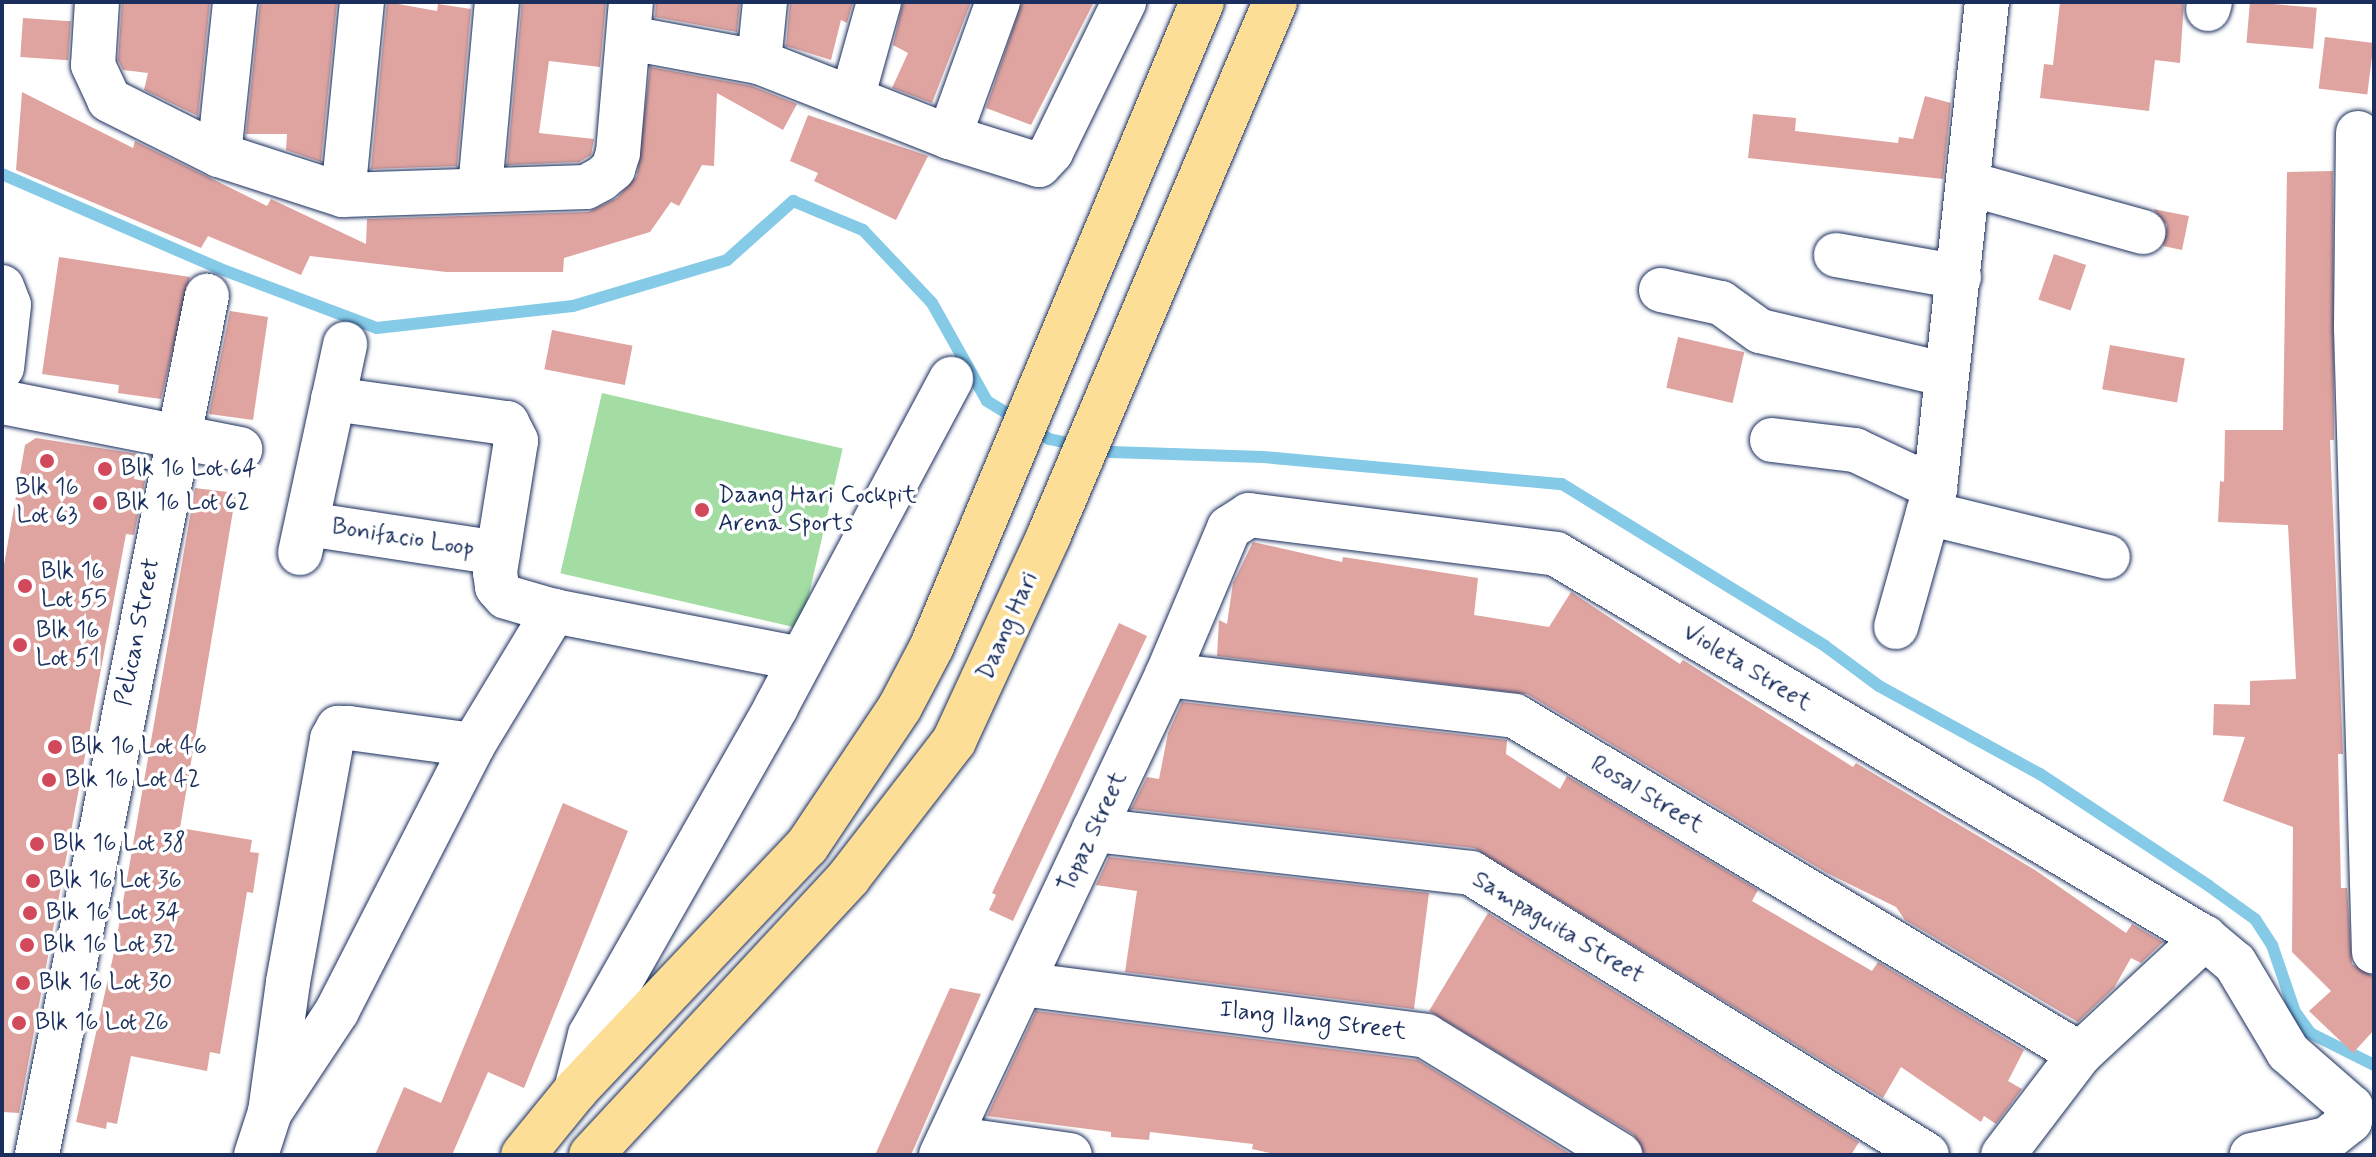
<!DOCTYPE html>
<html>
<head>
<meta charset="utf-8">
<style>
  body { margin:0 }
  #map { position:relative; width:2376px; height:1157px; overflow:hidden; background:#fff; font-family:Mynerve,sans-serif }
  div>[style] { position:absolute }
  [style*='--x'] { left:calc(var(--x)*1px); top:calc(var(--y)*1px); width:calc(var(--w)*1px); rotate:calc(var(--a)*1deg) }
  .green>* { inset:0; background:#a3dda3; transform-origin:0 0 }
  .stream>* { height:12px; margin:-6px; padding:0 6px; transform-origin:6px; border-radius:6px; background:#85cae7 }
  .building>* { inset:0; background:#dfa4a0; transform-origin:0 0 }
  .roads { filter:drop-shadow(0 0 2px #1b2f5e) drop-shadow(0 0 2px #1b2f5e) }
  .minor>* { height:44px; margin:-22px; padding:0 22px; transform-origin:22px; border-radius:22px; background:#fff }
  .major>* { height:44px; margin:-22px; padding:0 22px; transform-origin:22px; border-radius:22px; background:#fdde96 }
  .dots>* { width:22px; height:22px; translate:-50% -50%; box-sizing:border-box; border:4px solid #fff; border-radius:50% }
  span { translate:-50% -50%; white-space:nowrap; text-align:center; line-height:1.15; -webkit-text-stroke:7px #fff; paint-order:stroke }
  .poi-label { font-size:24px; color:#1b2f5e }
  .left { translate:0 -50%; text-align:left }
  .street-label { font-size:24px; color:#1b2f5e }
  .frame { position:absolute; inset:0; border:4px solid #1b2f5e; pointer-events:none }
</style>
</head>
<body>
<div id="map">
  <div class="green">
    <div style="left:602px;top:393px;width:247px;height:185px;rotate:13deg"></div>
  </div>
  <div class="stream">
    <div style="--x:2;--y:174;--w:236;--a:23.5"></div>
    <div style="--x:218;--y:268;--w:170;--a:20.7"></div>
    <div style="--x:377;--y:328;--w:197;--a:-6.4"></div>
    <div style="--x:573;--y:306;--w:161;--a:-16.6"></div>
    <div style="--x:727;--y:260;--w:89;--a:-41.8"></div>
    <div style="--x:793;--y:201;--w:76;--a:22.5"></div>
    <div style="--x:863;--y:230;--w:100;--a:46.6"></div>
    <div style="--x:932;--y:303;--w:112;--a:60.7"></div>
    <div style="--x:987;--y:401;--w:73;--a:31.5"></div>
    <div style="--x:1049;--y:439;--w:63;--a:11.8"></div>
    <div style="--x:1111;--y:452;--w:152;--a:1.9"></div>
    <div style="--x:1263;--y:457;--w:300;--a:5.2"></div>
    <div style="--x:1562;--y:484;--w:309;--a:31.6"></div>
    <div style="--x:1825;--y:646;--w:67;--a:36.5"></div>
    <div style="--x:1879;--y:686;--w:183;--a:28.7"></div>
    <div style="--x:2040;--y:774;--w:203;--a:33.5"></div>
    <div style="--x:2209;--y:886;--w:57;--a:35.7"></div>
    <div style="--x:2255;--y:919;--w:31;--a:57"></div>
    <div style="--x:2272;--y:945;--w:71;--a:71.1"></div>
    <div style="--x:2295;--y:1012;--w:26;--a:54"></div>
    <div style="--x:2310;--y:1033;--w:72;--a:26.6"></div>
  </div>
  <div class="building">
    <div style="clip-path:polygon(122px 2px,210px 2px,198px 116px,144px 90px,148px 73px,123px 70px,118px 60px)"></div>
    <div style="clip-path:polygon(260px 2px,337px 2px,321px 162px,286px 150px,287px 134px,246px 134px)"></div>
    <div style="clip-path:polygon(387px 2px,437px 11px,438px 4px,471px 9px,457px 166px,371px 169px)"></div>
    <div style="clip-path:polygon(522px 2px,606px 2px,600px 67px,549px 61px,539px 133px,594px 139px,591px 155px,579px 162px,507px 165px)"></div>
    <div style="clip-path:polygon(656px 2px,740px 2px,737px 32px,655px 17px)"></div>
    <div style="clip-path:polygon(790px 2px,853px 2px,847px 23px,841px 20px,831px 60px,786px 46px)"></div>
    <div style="clip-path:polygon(903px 2px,971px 2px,932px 103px,892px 88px,908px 53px,893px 45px)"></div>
    <div style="clip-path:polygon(1022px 2px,1094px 2px,1031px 125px,986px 108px)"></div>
    <div style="clip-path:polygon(2060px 2px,2184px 2px,2180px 63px,2155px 60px,2149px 111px,2040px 98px,2044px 64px,2053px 65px)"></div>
    <div style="left:2250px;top:2px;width:67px;height:41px;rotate:5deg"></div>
    <div style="left:23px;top:18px;width:48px;height:39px;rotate:4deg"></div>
    <div style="left:2325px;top:37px;width:49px;height:52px;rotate:7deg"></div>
    <div style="clip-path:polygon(650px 67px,752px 86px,797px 104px,783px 130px,717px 93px,714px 166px,702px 165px,679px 206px,671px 202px,650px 232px,564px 258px,563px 272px,446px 272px,310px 256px,301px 275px,208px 236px,201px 248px,16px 170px,22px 92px,133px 148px,135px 141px,267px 206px,271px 199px,366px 244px,367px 219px,588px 212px,617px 198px,637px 176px)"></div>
    <div style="clip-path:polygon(1925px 96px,1951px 103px,1943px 179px,1748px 158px,1753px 114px,1796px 118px,1795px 131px,1898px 143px,1899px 137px,1913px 139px)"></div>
    <div style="clip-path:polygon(808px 115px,928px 156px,896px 220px,814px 181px,818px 173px,790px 161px)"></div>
    <div style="clip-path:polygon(2333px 171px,2334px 440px,2330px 440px,2343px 754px,2338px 754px,2341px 888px,2347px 888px,2352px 964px,2374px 977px,2374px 1030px,2353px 1053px,2309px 1011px,2331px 991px,2292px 952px,2293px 827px,2223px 801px,2245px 737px,2213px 735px,2214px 704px,2250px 705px,2250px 681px,2296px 679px,2288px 525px,2218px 522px,2220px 481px,2224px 482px,2225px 430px,2283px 430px,2287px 172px)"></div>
    <div style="clip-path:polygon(2153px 209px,2189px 216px,2182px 250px,2163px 246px,2167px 225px)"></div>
    <div style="left:2054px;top:254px;width:34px;height:48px;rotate:19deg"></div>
    <div style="clip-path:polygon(59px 257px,190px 277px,161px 399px,118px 393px,119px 385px,42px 374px)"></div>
    <div style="clip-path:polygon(230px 311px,268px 317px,253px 420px,209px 414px)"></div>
    <div style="left:552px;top:330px;width:82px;height:40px;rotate:11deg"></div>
    <div style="left:1678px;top:337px;width:68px;height:52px;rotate:13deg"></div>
    <div style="left:2110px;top:345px;width:76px;height:45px;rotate:10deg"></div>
    <div style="clip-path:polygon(36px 438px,138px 454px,134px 479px,145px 481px,134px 535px,126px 534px,19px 1113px,2px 1112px,2px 576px,25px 445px)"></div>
    <div style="clip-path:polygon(195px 488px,236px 493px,180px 828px,252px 840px,250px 852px,259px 853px,253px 893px,247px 892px,220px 1054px,210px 1052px,207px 1071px,131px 1056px,117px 1124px,107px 1122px,106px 1129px,76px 1122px,115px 948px)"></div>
    <div style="clip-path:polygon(1253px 542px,1342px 562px,1343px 557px,1478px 578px,1474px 615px,1549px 627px,1571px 592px,1680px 664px,1683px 660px,1853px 767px,1856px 763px,2035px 870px,2126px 933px,2132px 924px,2163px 942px,2141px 963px,2131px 958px,2114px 988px,2078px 1022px,1905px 920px,1896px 907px,1827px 873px,1527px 694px,1217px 656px,1219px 620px,1227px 624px,1233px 583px)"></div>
    <div style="clip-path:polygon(1119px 623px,1147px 636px,1013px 921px,989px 910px,996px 895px,992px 893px)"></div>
    <div style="clip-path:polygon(1182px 702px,1507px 740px,1506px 754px,1560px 789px,1567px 776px,1758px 890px,1752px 901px,1872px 971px,1878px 962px,2024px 1050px,2008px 1081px,2022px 1089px,1996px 1124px,1984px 1116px,1981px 1122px,1901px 1067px,1883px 1098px,1474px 848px,1131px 809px,1147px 777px,1159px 779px,1168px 733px)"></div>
    <div style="clip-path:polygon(563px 803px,628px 831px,524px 1088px,488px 1072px,452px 1155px,375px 1155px,404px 1087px,441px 1103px)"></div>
    <div style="clip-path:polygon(1109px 857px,1429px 893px,1414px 1009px,1125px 972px,1137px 891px,1096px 885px)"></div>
    <div style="clip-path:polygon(1488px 913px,1859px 1142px,1851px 1155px,1645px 1155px,1633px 1134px,1429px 1011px)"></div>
    <div style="clip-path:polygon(950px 988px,981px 994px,911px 1155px,875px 1155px)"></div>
    <div style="clip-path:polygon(1036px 1011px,1418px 1060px,1572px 1155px,1279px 1155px,1252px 1149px,1253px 1144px,1150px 1132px,1149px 1140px,1111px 1137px,1111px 1132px,987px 1116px)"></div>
  </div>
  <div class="roads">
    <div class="minor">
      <div style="--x:97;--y:2;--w:63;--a:93.6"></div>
      <div style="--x:93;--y:65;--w:38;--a:65"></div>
      <div style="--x:109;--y:100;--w:123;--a:26.6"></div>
      <div style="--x:219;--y:155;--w:130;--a:17.9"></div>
      <div style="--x:343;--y:195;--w:243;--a:-1.9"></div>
      <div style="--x:586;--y:187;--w:17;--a:-28"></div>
      <div style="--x:601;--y:179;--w:16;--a:-40"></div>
      <div style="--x:613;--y:169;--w:17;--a:-73"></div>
      <div style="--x:618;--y:153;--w:152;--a:-85.1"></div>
      <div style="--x:2208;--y:9;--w:7;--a:-74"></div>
      <div style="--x:629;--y:38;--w:132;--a:10.5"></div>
      <div style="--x:759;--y:62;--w:204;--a:21.5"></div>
      <div style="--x:949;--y:137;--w:94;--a:17.3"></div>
      <div style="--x:1039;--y:165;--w:18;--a:-47"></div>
      <div style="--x:1051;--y:152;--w:167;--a:-64"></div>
      <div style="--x:759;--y:62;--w:60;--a:-84.3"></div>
      <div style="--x:853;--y:95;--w:97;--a:-74.4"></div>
      <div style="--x:2358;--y:133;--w:195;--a:90.6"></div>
      <div style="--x:2356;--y:328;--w:624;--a:88.35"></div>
      <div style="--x:949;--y:137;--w:144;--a:-70.1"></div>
      <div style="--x:219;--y:155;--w:154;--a:-84"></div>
      <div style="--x:1970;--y:184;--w:180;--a:15.5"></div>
      <div style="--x:480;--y:188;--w:187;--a:-84.8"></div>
      <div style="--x:343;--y:195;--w:194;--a:-84.4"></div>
      <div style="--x:1836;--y:255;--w:125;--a:10.1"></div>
      <div style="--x:2;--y:287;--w:19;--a:69"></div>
      <div style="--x:9;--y:305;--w:63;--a:96.3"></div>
      <div style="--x:1661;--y:290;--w:61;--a:12.2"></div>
      <div style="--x:1721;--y:303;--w:48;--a:35.7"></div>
      <div style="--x:1760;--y:331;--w:192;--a:13.2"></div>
      <div style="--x:333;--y:399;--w:176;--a:7.9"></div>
      <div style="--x:507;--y:423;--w:20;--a:63"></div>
      <div style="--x:516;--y:441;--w:133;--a:99.1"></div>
      <div style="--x:495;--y:572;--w:15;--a:82"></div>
      <div style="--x:497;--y:587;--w:13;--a:48"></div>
      <div style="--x:506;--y:597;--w:50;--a:16.3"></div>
      <div style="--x:2;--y:402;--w:243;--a:11.2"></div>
      <div style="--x:1772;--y:440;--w:84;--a:6.9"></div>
      <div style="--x:1855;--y:450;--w:89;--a:25.4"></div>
      <div style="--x:1928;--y:513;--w:185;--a:13.7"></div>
      <div style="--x:308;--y:524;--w:192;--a:8.7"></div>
      <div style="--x:300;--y:553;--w:214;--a:-77.8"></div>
      <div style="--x:1896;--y:627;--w:144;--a:-74.3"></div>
      <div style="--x:1935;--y:488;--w:489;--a:-83.9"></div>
      <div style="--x:1167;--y:675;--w:350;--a:6.7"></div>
      <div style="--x:1515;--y:716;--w:658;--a:30.89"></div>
      <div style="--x:1094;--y:830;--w:379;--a:6.5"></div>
      <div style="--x:1471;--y:873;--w:536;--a:31.73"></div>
      <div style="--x:1022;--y:984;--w:407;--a:7.3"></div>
      <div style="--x:1426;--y:1036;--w:228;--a:31.5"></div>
      <div style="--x:576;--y:1090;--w:57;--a:-75.7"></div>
      <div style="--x:590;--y:1035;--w:377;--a:-60.4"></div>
      <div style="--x:776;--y:707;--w:372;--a:-61.9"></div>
      <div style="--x:270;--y:1112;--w:121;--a:-56.4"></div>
      <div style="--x:337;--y:1011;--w:299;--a:-62.9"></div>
      <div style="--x:473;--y:745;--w:157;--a:-58.8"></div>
      <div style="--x:554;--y:611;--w:251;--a:11"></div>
      <div style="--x:950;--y:1138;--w:121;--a:8.1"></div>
      <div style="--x:37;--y:1155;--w:876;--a:-78.81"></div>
      <div style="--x:256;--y:1155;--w:45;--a:-72"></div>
      <div style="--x:270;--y:1112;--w:131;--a:-82.1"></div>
      <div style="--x:288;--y:982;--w:247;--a:-79.7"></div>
      <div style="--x:332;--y:739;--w:13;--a:-61"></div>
      <div style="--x:338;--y:728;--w:11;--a:0"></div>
      <div style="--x:349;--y:728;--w:125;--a:7.8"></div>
      <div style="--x:941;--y:1155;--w:531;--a:-64.79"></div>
      <div style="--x:1167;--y:675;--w:160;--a:-67.1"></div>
      <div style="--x:1229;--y:528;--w:24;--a:-33"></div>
      <div style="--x:1249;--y:515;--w:309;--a:7.2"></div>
      <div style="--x:1556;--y:554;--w:754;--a:30.61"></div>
      <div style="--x:2205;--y:938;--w:39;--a:40"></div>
      <div style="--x:2235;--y:963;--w:104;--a:59.2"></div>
      <div style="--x:2288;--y:1052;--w:84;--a:41.1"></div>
      <div style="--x:2351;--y:1107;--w:14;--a:94"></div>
      <div style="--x:2350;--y:1121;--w:29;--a:142"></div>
      <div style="--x:2327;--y:1139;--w:77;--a:168"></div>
      <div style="--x:2003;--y:1155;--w:127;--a:-52.7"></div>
      <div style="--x:2080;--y:1054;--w:171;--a:-42.9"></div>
    </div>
    <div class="major">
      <div style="--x:523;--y:1155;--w:84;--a:-50.8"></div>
      <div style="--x:576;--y:1090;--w:336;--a:-46.6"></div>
      <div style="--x:807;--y:846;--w:167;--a:-56.2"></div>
      <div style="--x:900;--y:707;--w:69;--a:-62.3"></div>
      <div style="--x:932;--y:646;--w:698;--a:-67.25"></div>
      <div style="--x:591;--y:1155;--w:379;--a:-47.1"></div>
      <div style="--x:849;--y:877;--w:172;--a:-52.3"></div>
      <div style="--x:954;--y:741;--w:227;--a:-65.2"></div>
      <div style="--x:1049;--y:535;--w:579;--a:-67.02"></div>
    </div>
  </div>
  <div class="dots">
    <div style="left:47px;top:461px;background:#d1495b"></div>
    <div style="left:105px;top:469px;background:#d1495b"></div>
    <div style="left:100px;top:503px;background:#d1495b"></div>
    <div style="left:702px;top:510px;background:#d1495b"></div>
    <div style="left:25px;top:586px;background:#d1495b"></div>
    <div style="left:20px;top:645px;background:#d1495b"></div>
    <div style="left:55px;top:747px;background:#d1495b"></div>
    <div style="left:49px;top:780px;background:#d1495b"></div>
    <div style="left:37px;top:844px;background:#d1495b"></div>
    <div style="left:33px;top:881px;background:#d1495b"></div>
    <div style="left:30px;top:913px;background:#d1495b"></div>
    <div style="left:27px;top:945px;background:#d1495b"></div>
    <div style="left:23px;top:983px;background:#d1495b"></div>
    <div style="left:19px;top:1023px;background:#d1495b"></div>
  </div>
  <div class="poi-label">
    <span class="left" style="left:121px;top:469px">Blk 16 Lot 64</span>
    <span style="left:47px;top:502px">Blk 16<br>Lot 63</span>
    <span class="left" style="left:718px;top:510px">Daang Hari Cockpit<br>Arena Sports</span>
    <span class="left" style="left:116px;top:503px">Blk 16 Lot 62</span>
    <span class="left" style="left:41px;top:586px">Blk 16<br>Lot 55</span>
    <span class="left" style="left:36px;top:645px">Blk 16<br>Lot 51</span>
    <span class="left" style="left:71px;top:747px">Blk 16 Lot 46</span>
    <span class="left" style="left:65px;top:780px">Blk 16 Lot 42</span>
    <span class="left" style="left:53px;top:844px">Blk 16 Lot 38</span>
    <span class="left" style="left:49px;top:881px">Blk 16 Lot 36</span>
    <span class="left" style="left:46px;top:913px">Blk 16 Lot 34</span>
    <span class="left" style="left:43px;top:945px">Blk 16 Lot 32</span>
    <span class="left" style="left:39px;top:983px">Blk 16 Lot 30</span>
    <span class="left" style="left:35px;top:1023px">Blk 16 Lot 26</span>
  </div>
  <div class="street-label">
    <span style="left:403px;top:538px;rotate:9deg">Bonifacio Loop</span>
    <span style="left:1008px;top:626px;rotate:-66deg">Daang Hari</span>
    <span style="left:138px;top:632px;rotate:-79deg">Pelican Street</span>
    <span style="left:1747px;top:668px;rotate:31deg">Violeta Street</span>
    <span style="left:1647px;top:795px;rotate:31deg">Rosal Street</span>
    <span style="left:1093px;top:832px;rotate:-65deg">Topaz Street</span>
    <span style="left:1558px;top:928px;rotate:31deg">Sampaguita Street</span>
    <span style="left:1313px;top:1021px;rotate:7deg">Ilang Ilang Street</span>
  </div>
  <div class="frame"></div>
</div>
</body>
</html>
